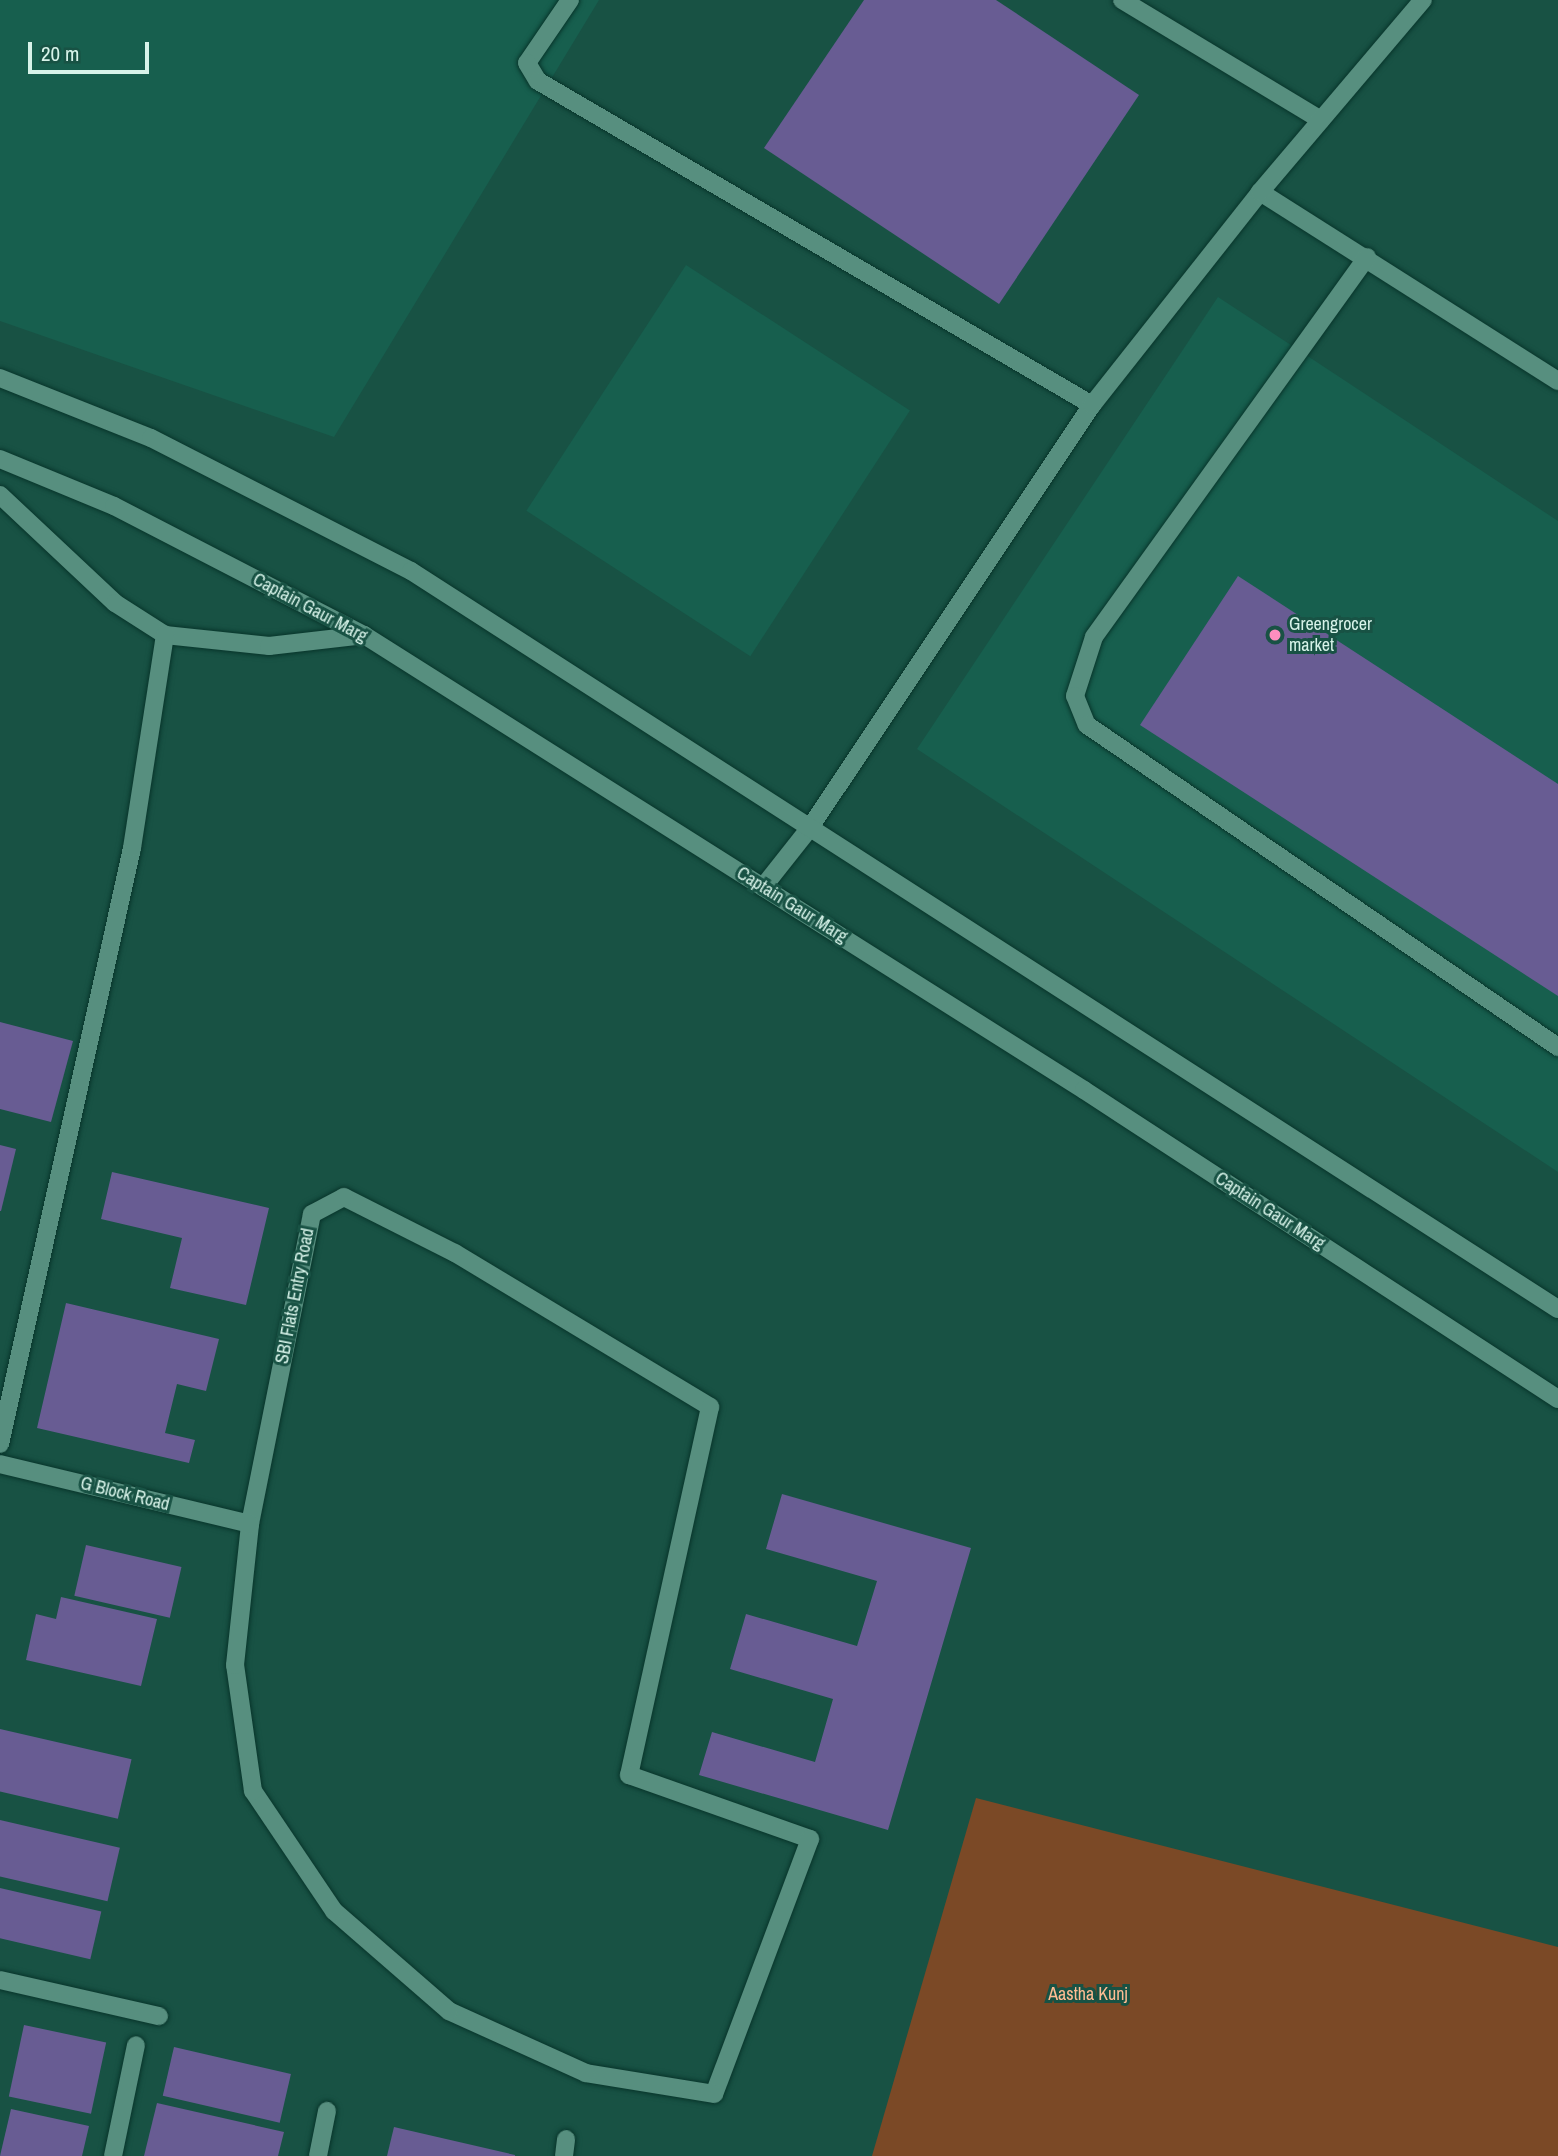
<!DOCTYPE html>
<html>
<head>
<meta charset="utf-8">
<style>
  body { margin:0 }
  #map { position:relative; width:1558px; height:2156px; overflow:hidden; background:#185244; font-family:"Archivo Narrow",sans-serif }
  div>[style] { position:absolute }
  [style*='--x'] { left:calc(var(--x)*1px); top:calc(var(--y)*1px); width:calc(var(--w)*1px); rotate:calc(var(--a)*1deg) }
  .built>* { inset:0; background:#175f4e; transform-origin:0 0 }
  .green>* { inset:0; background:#7b4926 }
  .building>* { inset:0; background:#685c93; transform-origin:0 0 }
  .roads { filter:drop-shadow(0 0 2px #08352b) drop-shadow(0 0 2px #08352b) }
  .lane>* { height:18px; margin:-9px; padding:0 9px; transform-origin:9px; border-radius:9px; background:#578f7f }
  .street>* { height:18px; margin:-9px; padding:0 9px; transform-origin:9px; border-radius:9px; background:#578f7f }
  .secondary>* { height:18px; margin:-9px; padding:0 9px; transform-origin:9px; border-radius:9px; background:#578f7f }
  .dots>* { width:19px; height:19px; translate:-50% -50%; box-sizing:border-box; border:4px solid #185244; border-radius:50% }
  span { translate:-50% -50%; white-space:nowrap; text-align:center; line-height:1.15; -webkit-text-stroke:6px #185244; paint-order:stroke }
  .street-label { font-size:18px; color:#d7f3e9 }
  .poi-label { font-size:18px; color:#d7f3e9 }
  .left { translate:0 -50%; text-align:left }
  .park-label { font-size:18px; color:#ffbd93 }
  .scale { position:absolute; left:28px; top:42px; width:121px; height:32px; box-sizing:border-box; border:4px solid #d7f3e9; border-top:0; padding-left:9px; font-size:21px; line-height:24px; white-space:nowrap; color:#d7f3e9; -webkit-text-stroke:5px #185244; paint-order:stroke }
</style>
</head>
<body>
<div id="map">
  <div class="built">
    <div style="clip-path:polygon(0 0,599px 0,334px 437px,0 321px)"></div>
    <div style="left:686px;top:265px;width:267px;height:293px;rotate:33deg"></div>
    <div style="clip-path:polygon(1218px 297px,1558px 521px,1558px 1172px,917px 749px)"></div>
  </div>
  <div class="green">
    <div style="clip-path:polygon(976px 1798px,1558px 1947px,1558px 2156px,872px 2156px)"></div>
  </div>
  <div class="building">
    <div style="clip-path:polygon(864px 0,996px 0,1139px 95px,999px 304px,764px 148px)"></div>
    <div style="clip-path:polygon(1238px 576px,1558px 784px,1558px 996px,1140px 725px)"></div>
    <div style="clip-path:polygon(0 1022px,73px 1041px,51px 1122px,0 1109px)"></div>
    <div style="clip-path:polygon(0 1145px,16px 1149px,1px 1211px,0 1211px)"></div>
    <div style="clip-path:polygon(112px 1172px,269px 1208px,246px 1305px,170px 1288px,182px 1238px,101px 1219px)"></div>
    <div style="clip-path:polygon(66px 1303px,219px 1339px,206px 1391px,177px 1384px,165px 1433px,195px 1440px,189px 1463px,37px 1428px)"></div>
    <div style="clip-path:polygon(782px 1494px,971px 1548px,888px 1830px,699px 1775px,712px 1732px,815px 1762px,833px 1699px,730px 1669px,746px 1614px,857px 1646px,877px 1581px,766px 1549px)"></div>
    <div style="left:86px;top:1545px;width:98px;height:52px;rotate:13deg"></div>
    <div style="clip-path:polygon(61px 1597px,157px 1619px,141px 1686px,26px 1660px,36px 1614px,56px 1619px)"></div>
    <div style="left:0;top:1729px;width:135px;height:61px;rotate:13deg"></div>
    <div style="left:0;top:1820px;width:123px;height:55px;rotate:13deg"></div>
    <div style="left:0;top:1888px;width:104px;height:49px;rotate:13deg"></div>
    <div style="left:24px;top:2025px;width:84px;height:73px;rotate:12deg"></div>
    <div style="left:174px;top:2047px;width:120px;height:50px;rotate:13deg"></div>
    <div style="clip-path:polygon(157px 2103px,284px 2132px,278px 2156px,144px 2156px)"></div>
    <div style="clip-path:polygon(11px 2109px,89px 2126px,82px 2156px,0 2156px)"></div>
    <div style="clip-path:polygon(394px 2127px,515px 2155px,515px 2156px,387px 2156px)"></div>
  </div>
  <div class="roads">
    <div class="lane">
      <div style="--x:1260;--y:192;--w:353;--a:32.4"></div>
      <div style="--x:1367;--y:257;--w:468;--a:125.7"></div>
      <div style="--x:1094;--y:637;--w:62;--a:107.9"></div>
      <div style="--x:1075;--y:696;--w:31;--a:68"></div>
      <div style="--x:1087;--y:725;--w:571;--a:34.36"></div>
    </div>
    <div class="street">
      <div style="--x:570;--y:0;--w:76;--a:124.3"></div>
      <div style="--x:527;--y:63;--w:21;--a:59"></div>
      <div style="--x:538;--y:81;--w:642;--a:30.32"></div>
      <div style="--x:1122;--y:0;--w:232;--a:31.1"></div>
      <div style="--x:0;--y:495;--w:158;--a:43.2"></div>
      <div style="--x:115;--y:603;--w:59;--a:32.6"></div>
      <div style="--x:165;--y:635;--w:105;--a:6"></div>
      <div style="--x:269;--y:646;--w:96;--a:-6.6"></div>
      <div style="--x:763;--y:887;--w:74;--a:-51.6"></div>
      <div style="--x:809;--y:829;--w:510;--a:-56.28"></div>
      <div style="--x:1092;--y:405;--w:271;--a:-51.7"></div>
      <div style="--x:1260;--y:192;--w:252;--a:-49.7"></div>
      <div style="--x:344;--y:1197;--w:124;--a:26.8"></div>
      <div style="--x:455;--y:1253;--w:298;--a:31.1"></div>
      <div style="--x:710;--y:1407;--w:377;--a:102.4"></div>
      <div style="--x:629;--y:1775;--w:192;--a:19.5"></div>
      <div style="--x:810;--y:1839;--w:272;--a:110.6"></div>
      <div style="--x:714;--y:2094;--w:130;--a:-170.7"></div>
      <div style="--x:586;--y:2073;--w:150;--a:-155.7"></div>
      <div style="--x:449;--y:2011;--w:152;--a:-139"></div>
      <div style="--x:334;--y:1911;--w:145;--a:-124"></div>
      <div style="--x:253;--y:1791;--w:127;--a:-98.1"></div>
      <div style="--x:235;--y:1665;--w:142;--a:-83.9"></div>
      <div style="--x:250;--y:1524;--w:316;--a:-78.7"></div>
      <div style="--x:312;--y:1214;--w:36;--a:-28"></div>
      <div style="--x:0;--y:1444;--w:610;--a:-77.51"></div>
      <div style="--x:132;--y:848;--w:216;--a:-81.2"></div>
      <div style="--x:0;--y:1464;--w:257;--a:13.5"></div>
      <div style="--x:0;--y:1980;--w:163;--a:12.8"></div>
      <div style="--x:113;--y:2156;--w:113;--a:-78.3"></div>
      <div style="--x:318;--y:2156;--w:46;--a:-78.7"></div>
      <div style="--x:564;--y:2156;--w:17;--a:-83"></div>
    </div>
    <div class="secondary">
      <div style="--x:0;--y:378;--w:162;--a:21.7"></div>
      <div style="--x:151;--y:438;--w:292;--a:27.1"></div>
      <div style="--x:411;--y:571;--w:1364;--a:32.76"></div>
      <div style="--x:0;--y:459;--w:123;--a:22.4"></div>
      <div style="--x:114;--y:506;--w:281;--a:27.3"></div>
      <div style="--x:364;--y:635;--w:852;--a:32.29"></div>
      <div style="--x:1084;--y:1090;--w:566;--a:33.1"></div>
    </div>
  </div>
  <div class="dots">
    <div style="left:1275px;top:635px;background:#fd8ebf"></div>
  </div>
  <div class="street-label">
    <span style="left:310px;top:608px;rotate:28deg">Captain Gaur Marg</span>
    <span style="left:792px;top:905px;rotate:32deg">Captain Gaur Marg</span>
    <span style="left:1270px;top:1211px;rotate:33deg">Captain Gaur Marg</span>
    <span style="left:295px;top:1296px;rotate:-79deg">SBI Flats Entry Road</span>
    <span style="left:125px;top:1494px;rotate:14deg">G Block Road</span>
  </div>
  <div class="poi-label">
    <span class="left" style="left:1289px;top:635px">Greengrocer<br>market</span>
  </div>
  <div class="park-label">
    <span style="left:1088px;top:1994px">Aastha Kunj</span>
  </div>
  <div class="scale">20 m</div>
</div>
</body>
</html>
